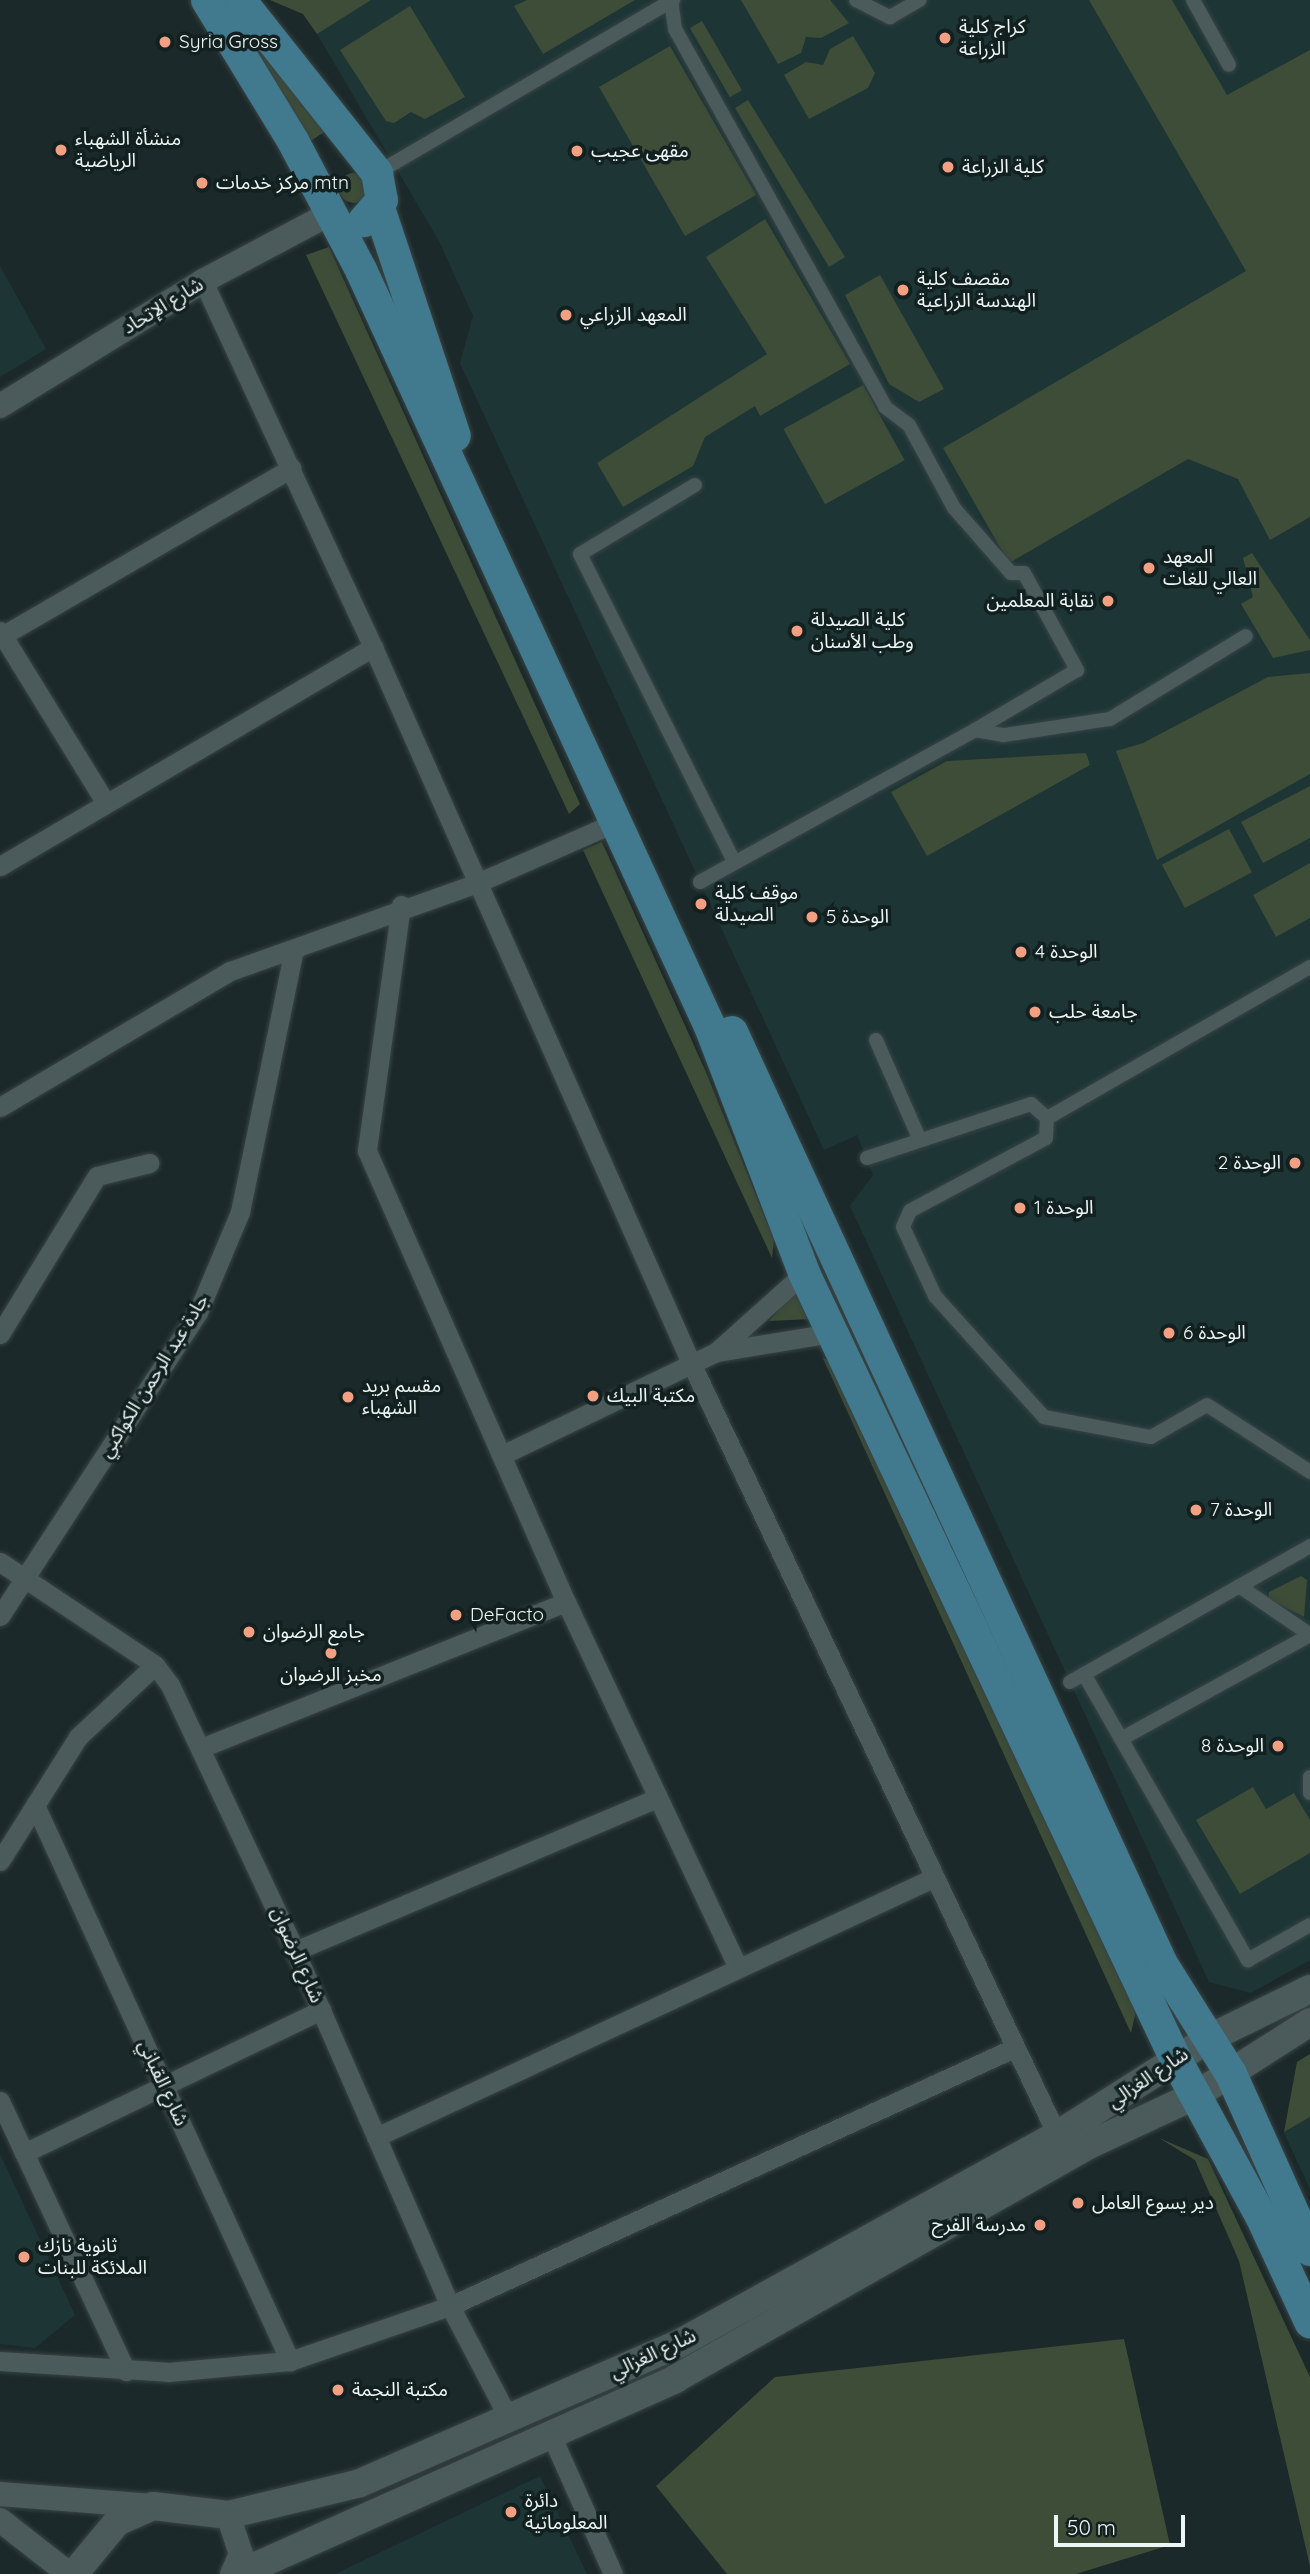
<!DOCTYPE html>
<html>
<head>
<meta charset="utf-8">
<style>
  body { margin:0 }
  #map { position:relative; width:1310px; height:2574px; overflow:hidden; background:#1c292a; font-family:Quicksand,"Noto Sans Arabic",sans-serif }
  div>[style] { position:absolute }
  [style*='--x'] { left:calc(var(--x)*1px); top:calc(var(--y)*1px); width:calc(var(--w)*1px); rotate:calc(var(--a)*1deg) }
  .built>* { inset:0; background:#1e3536 }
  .green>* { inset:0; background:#3e4d37; transform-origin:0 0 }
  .round { border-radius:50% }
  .roads { filter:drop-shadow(0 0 2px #384444) drop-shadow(0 0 2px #384444) }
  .pedestrian>* { height:14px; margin:-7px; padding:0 7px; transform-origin:7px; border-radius:7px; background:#4b5b5b }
  .minor>* { height:19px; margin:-9.5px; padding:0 9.5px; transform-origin:9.5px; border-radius:9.5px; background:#4b5b5b }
  .tertiary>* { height:24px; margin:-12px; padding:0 12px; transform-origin:12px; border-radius:12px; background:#4b5b5b }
  .secondary>* { height:28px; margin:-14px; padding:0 14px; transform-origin:14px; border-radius:14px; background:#4b5b5b }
  .primary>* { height:32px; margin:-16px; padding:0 16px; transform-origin:16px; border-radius:16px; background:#41798e }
  .dots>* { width:19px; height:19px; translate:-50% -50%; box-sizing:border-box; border:4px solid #122020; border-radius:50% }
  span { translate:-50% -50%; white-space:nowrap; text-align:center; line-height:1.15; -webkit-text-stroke:7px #122020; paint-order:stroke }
  .poi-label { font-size:19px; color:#edf6f7 }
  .left { translate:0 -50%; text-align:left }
  .right { translate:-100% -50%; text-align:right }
  .street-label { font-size:19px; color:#edf6f7 }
  .scale { position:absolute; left:1054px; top:2515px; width:131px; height:32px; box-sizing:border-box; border:4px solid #edf6f7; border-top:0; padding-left:9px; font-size:21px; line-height:24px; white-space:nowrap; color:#edf6f7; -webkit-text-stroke:5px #122020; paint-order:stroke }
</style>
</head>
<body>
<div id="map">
  <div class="built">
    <div style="clip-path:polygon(270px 0,1310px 0,1310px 1960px,1251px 1993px,1209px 1982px,1070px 1682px,850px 1206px,873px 1175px,857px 1135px,824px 1150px,460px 363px,473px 316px,439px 241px,317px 34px,303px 14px)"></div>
    <div style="clip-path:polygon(0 266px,46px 349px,0 377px)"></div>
    <div style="clip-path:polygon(1310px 2054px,1310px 2189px,1284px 2133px,1297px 2062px)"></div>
    <div style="clip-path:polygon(0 2154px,75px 2315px,35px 2348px,0 2344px)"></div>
    <div style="clip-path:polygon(540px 2476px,587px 2574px,335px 2574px)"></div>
  </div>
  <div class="green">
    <div style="clip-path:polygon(270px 0,371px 0,317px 34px,303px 14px)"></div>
    <div style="clip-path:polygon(527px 0,635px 0,543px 54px,514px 6px)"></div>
    <div style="clip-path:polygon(741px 0,830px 0,849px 23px,821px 38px,806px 37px,801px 53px,778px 64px)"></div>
    <div style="clip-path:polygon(1089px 0,1172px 0,1227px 95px,1310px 50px,1310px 517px,1270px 540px,1238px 479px,1188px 459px,1009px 563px,943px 448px,1246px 271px)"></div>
    <div style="clip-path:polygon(410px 6px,465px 97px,425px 119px,411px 112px,394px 123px,386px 121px,340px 50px)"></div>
    <div style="clip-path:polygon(234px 16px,329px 129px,309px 142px)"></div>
    <div style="left:702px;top:21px;width:80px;height:14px;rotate:60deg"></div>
    <div style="clip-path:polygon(853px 36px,875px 73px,868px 88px,809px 119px,784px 75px,806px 62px,823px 65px,830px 49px)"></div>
    <div style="left:670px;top:46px;width:172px;height:82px;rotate:60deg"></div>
    <div style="clip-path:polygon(748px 100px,845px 257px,829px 267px,735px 108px)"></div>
    <div class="round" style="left:339px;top:173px;width:30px;height:30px"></div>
    <div style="clip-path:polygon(765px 219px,850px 364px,760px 416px,755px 406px,705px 437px,693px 466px,623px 507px,597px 463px,767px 354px,706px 257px)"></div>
    <div style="clip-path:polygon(329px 247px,580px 804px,569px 814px,306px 255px)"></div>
    <div style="clip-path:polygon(880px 275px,944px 389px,919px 402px,889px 384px,845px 295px)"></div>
    <div style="left:863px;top:385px;width:86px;height:91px;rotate:61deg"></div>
    <div style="clip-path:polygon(1252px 553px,1310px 640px,1310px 650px,1273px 658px,1241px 604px,1253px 597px,1243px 558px)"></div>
    <div style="clip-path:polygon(1310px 673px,1310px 774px,1157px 860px,1116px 751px,1143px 743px,1268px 677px)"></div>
    <div style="clip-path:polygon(1086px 753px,1090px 765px,927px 856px,891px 792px,947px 761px)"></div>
    <div style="clip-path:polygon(1310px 786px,1310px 838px,1263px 863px,1241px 822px)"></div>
    <div style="left:1229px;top:829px;width:49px;height:76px;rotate:62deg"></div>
    <div style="clip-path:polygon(602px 842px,706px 1072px,774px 1240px,772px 1258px,583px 850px)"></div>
    <div style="clip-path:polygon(1310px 863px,1310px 918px,1276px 937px,1253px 895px)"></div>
    <div style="clip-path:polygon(797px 1289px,811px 1319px,769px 1321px)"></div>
    <div style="clip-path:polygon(823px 1358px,830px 1361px,1136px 2011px,1131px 2033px)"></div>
    <div style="clip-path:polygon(1301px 1576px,1307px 1580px,1304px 1617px,1269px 1599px,1269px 1592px)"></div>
    <div style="clip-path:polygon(1253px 1787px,1266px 1809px,1294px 1793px,1310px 1820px,1310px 1853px,1240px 1894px,1196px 1820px)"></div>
    <div style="clip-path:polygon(1310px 2054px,1310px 2117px,1284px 2132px,1297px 2062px)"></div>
    <div style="clip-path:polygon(1159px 2138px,1208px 2159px,1310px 2377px,1310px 2566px,1239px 2261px,1195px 2160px)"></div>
    <div style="clip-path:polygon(1124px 2339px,1170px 2545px,1076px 2574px,727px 2574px,656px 2486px,775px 2377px)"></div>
  </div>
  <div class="roads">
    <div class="pedestrian">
      <div style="--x:671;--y:0;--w:29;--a:82"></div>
      <div style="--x:675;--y:29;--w:432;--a:60.9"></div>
      <div style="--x:885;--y:407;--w:30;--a:37"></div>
      <div style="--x:909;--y:425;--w:94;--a:61.5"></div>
      <div style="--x:954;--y:508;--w:86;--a:48.8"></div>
      <div style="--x:1011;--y:573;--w:13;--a:0"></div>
      <div style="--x:1024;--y:573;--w:111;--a:61.3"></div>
      <div style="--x:1077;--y:670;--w:118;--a:149.5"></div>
      <div style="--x:856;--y:0;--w:38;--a:27"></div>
      <div style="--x:890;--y:17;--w:34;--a:-30"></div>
      <div style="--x:1193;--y:0;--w:74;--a:61"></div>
      <div style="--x:377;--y:173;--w:343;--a:-30.3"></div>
      <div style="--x:695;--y:485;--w:134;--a:149"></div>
      <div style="--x:580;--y:554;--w:344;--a:63.4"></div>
      <div style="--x:700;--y:882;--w:314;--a:-28.9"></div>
      <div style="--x:975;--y:730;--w:29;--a:10"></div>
      <div style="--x:1004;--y:735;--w:107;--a:-8.6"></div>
      <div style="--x:1110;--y:719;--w:159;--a:-31.4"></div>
      <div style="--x:1310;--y:967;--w:303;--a:150.1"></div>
      <div style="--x:1047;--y:1118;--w:20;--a:93"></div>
      <div style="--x:1046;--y:1138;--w:154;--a:151.8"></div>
      <div style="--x:910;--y:1211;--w:17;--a:114"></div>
      <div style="--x:903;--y:1227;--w:76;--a:65.1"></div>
      <div style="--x:935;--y:1296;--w:163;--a:48"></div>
      <div style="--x:1044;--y:1417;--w:109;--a:10.6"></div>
      <div style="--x:1151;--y:1437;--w:64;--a:-29.7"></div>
      <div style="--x:1207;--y:1405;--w:123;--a:33"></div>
      <div style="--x:876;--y:1040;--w:109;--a:66.3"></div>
      <div style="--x:867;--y:1158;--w:173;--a:-18.2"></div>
      <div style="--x:1031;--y:1104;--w:21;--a:41"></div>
      <div style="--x:1239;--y:1586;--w:85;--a:34.4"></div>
      <div style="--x:1084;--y:1674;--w:330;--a:60.2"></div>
      <div style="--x:1248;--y:1960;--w:71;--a:-29.4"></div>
      <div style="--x:1070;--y:1682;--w:276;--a:-29.5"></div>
      <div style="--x:1121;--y:1739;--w:216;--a:-28.8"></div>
      <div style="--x:1310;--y:1777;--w:16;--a:90"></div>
    </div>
    <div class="minor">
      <div style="--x:203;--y:281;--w:404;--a:65.1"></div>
      <div style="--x:373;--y:647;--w:783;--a:66.05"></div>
      <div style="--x:691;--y:1363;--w:854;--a:64.63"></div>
      <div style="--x:0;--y:631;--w:202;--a:58.4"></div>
      <div style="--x:0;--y:637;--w:337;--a:-30.1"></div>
      <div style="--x:0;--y:866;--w:433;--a:-30.4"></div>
      <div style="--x:401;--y:905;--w:248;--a:97.9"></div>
      <div style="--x:367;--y:1151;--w:493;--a:66.2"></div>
      <div style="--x:566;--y:1602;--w:404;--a:64.8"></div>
      <div style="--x:0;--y:1107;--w:267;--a:-30.6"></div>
      <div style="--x:230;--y:971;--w:260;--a:-19.6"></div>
      <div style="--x:475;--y:884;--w:150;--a:-23.7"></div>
      <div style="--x:804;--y:1273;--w:118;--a:138.1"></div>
      <div style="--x:716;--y:1352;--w:118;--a:-9.3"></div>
      <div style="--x:0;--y:1334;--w:185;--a:-58.5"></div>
      <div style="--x:97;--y:1176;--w:54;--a:-14"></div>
      <div style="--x:502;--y:1455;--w:237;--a:-25.7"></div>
      <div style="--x:0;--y:1562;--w:186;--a:33.6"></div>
      <div style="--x:155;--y:1665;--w:25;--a:53"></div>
      <div style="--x:170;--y:1685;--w:294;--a:64.8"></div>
      <div style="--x:295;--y:1951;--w:387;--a:66.4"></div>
      <div style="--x:450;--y:2306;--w:127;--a:62.4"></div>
      <div style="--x:0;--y:1616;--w:363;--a:-56.9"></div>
      <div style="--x:198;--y:1312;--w:108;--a:-67.2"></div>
      <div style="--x:240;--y:1212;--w:268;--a:-78.4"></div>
      <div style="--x:201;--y:1748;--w:393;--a:-21.8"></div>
      <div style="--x:35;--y:1805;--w:612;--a:65.36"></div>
      <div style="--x:0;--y:1861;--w:146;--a:-57.8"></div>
      <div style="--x:78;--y:1737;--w:105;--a:-43.1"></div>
      <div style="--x:295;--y:1951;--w:393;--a:-22.9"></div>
      <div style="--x:0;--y:2101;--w:298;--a:65"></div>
      <div style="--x:376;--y:2137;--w:614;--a:-24.94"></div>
      <div style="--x:24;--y:2153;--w:330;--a:-25.7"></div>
      <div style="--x:0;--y:2361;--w:168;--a:3.7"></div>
      <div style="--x:168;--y:2372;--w:122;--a:-5.2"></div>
      <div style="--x:290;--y:2361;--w:169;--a:-19"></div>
      <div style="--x:450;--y:2306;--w:620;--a:-24.58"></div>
      <div style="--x:552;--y:2437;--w:150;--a:66"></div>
    </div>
    <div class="tertiary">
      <div style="--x:0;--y:406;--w:238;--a:-31.6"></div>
      <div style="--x:203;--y:281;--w:145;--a:-28"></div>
      <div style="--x:0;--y:2494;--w:153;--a:4.5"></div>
      <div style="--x:228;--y:2515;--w:41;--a:71.6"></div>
      <div style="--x:241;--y:2554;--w:22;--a:114"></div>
      <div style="--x:0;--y:2520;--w:88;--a:38"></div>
    </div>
    <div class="secondary">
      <div style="--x:74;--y:2574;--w:67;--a:-50.4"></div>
      <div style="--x:117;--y:2522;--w:39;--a:-24"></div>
      <div style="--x:153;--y:2506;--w:76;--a:6.8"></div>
      <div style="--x:228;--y:2515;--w:136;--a:-13.6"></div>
      <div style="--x:360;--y:2483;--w:349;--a:-23.6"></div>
      <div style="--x:680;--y:2343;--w:431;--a:-28.9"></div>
      <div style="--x:1057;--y:2135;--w:179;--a:-32.4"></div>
      <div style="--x:1208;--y:2039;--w:114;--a:-26.1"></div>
      <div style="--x:238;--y:2574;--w:479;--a:-24"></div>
      <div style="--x:675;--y:2379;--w:478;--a:-29.5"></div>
      <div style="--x:1091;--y:2144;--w:116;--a:-25"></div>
      <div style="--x:1196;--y:2095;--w:135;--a:-32.6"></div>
    </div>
    <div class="primary">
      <div style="--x:207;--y:0;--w:165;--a:58.6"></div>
      <div style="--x:293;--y:141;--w:146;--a:62.2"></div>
      <div style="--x:361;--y:270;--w:836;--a:65.24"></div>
      <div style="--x:711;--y:1029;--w:261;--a:69.1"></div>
      <div style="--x:804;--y:1273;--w:868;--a:64.7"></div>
      <div style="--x:1175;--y:2058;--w:182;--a:61.5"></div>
      <div style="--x:1262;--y:2218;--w:115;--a:65.2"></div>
      <div style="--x:240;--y:0;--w:221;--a:51.6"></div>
      <div style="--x:377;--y:173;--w:27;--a:80"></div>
      <div style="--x:382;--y:200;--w:28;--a:131"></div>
      <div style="--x:379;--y:208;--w:240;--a:71.6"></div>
      <div style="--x:732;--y:1032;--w:1026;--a:65.23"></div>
      <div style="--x:1162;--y:1964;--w:130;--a:57.9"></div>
      <div style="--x:1231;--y:2074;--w:193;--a:65.8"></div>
    </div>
  </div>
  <div class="dots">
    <div style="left:945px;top:38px;background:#f39f82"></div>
    <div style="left:165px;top:42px;background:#f39f82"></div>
    <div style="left:61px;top:150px;background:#f39f82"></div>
    <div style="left:577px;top:151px;background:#f39f82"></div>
    <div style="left:948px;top:167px;background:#f39f82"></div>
    <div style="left:202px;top:183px;background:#f39f82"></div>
    <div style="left:903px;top:290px;background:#f39f82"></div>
    <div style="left:566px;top:315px;background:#f39f82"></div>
    <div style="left:1149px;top:568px;background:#f39f82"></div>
    <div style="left:1108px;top:601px;background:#f39f82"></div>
    <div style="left:797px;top:631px;background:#f39f82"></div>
    <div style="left:701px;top:904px;background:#f39f82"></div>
    <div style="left:812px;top:917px;background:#f39f82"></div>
    <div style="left:1021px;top:952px;background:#f39f82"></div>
    <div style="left:1035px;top:1012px;background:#f39f82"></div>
    <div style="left:1295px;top:1163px;background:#f39f82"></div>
    <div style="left:1020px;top:1208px;background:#f39f82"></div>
    <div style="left:1169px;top:1333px;background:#f39f82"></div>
    <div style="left:593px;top:1396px;background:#f39f82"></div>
    <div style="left:348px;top:1397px;background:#f39f82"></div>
    <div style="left:1196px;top:1510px;background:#f39f82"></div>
    <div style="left:456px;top:1615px;background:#f39f82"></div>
    <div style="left:249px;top:1632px;background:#f39f82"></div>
    <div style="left:331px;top:1653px;background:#f39f82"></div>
    <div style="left:1278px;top:1746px;background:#f39f82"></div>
    <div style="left:1078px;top:2203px;background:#f39f82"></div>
    <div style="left:1040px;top:2225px;background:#f39f82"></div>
    <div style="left:24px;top:2257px;background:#f39f82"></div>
    <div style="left:338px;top:2390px;background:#f39f82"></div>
    <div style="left:511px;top:2512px;background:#f39f82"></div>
  </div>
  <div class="poi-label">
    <span class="left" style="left:959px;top:38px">كراج كلية<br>الزراعة</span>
    <span class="left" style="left:179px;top:42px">Syria Gross</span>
    <span class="left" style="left:75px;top:150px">منشأة الشهباء<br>الرياضية</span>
    <span class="left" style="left:591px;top:151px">مقهى عجيب</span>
    <span class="left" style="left:962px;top:167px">كلية الزراعة</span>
    <span class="left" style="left:216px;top:183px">مركز خدمات mtn</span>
    <span class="left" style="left:917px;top:290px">مقصف كلية<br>الهندسة الزراعية</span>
    <span class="left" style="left:580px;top:315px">المعهد الزراعي</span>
    <span class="left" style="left:1163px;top:568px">المعهد<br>العالي للغات</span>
    <span class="right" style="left:1094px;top:601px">نقابة المعلمين</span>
    <span class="left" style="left:811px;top:631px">كلية الصيدلة<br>وطب الأسنان</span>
    <span class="left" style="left:715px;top:904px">موقف كلية<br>الصيدلة</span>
    <span class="left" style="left:826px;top:917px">الوحدة 5</span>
    <span class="left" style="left:1035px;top:952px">الوحدة 4</span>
    <span class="left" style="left:1049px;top:1012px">جامعة حلب</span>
    <span class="right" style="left:1281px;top:1163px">الوحدة 2</span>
    <span class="left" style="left:1034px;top:1208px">الوحدة 1</span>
    <span class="left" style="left:1183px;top:1333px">الوحدة 6</span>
    <span class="left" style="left:362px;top:1397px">مقسم بريد<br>الشهباء</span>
    <span class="left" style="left:607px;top:1396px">مكتبة البيك</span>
    <span class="left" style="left:1210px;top:1510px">الوحدة 7</span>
    <span class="left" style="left:470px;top:1615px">DeFacto</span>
    <span class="left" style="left:263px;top:1632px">جامع الرضوان</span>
    <span style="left:331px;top:1675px">مخبز الرضوان</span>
    <span class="right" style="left:1264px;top:1746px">الوحدة 8</span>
    <span class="left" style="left:1092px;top:2203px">دير يسوع العامل</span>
    <span class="right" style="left:1026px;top:2225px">مدرسة الفرح</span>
    <span class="left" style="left:38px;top:2257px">ثانوية نازك<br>الملائكة للبنات</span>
    <span class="left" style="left:352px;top:2390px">مكتبة النجمة</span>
    <span class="left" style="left:525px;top:2512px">دائرة<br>المعلوماتية</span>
  </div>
  <div class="street-label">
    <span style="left:163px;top:306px;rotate:-31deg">شارع الإتحاد</span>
    <span style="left:154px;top:1376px;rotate:-58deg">جادة عبد الرحمن الكواكبي</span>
    <span style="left:297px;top:1955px;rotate:66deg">شارع الرضوان</span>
    <span style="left:1148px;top:2078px;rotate:-34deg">شارع الغزالي</span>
    <span style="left:163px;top:2083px;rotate:65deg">شارع القباني</span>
    <span style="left:653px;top:2354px;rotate:-25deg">شارع الغزالي</span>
  </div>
  <div class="scale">50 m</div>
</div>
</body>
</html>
